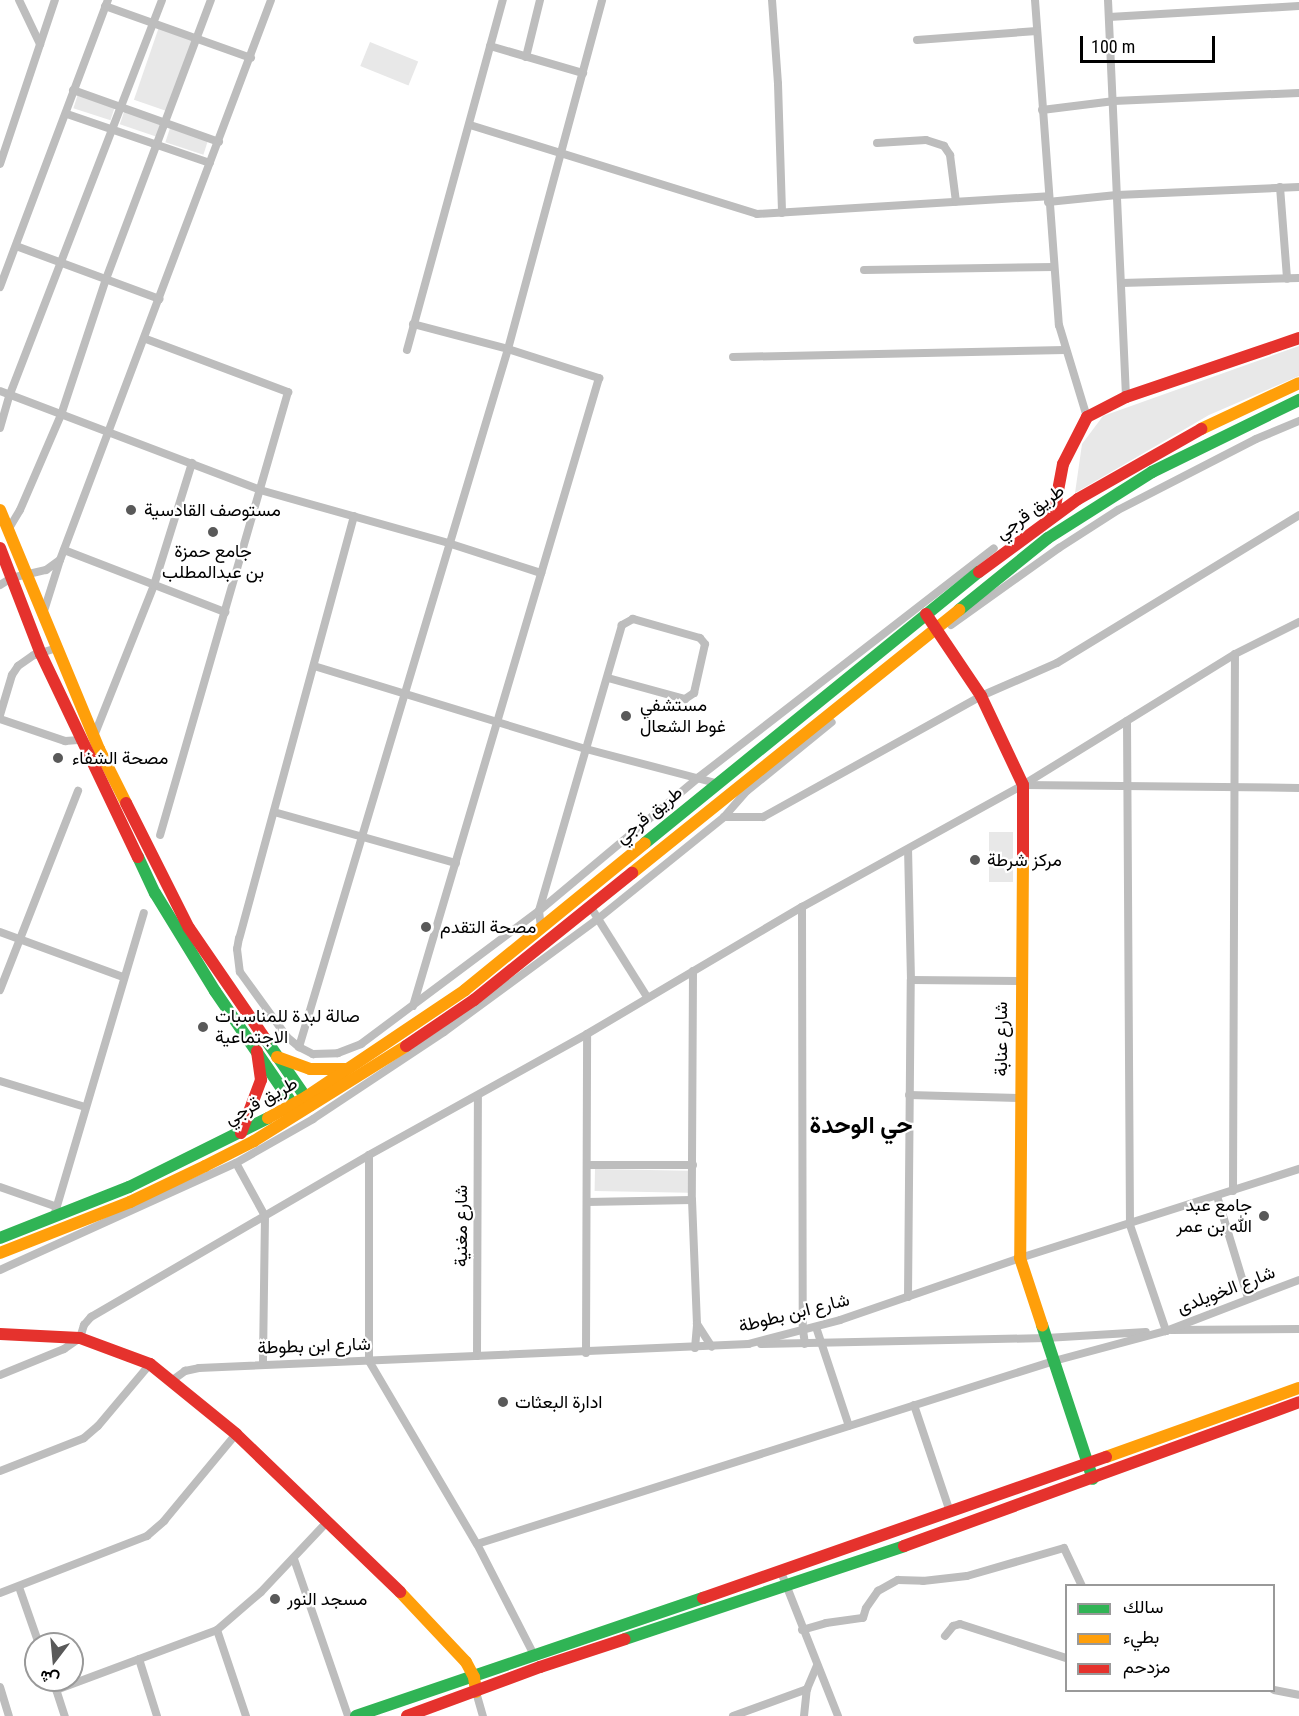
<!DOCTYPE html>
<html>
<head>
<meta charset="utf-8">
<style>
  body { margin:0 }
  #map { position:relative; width:1299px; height:1716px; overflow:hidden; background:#fff; font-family:"Roboto Condensed",Vazirmatn,sans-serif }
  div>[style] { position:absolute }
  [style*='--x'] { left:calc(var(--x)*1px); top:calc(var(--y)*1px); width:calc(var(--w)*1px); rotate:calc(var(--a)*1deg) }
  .green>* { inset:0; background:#e8e8e8; transform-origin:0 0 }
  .street>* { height:8px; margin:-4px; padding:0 4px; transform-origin:4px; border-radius:4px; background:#bdbdbd }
  .fast>* { height:12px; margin:-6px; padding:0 6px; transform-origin:6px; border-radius:6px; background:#30b455 }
  .slow>* { height:12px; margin:-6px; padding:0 6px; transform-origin:6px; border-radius:6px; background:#ff9f0a }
  .jam>* { height:12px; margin:-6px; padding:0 6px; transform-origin:6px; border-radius:6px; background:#e5322d }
  .dots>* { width:16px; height:16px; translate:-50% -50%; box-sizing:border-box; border:3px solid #fff; border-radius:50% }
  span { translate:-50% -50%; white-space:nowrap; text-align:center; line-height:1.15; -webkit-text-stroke:4.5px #fff; paint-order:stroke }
  .poi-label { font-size:18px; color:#000 }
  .left { translate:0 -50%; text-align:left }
  .right { translate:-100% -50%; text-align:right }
  .street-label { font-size:18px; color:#000 }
  .district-label { font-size:24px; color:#000; font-weight:700 }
  .legend { position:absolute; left:1065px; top:1584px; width:210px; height:108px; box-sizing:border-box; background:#fff; border:2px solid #999; margin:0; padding:8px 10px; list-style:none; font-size:18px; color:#000 }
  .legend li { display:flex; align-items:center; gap:12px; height:30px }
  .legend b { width:30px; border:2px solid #999 }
  .north { position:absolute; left:24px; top:1632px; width:60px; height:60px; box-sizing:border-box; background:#fff; border:2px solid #999; border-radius:50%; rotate:196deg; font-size:16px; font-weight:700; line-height:24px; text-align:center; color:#000 }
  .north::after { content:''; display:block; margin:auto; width:21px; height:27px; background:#595959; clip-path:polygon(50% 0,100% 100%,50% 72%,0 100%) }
  .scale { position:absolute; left:1080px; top:36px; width:135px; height:27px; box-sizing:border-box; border:3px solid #000; border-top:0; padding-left:8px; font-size:18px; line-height:21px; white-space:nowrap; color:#000; -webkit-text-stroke:4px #fff; paint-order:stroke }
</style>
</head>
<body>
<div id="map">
  <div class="green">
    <div style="left:159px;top:27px;width:36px;height:77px;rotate:19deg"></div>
    <div style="left:370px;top:42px;width:52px;height:26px;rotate:22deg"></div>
    <div style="left:78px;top:94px;width:39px;height:15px;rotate:18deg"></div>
    <div style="left:125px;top:109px;width:39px;height:16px;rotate:19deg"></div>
    <div style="left:170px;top:128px;width:40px;height:15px;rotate:18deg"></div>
    <div style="clip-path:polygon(1299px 346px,1299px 376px,1209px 415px,1075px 493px,1082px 444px,1103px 416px)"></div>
    <div style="left:989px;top:832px;width:24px;height:50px"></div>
    <div style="left:595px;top:1169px;width:94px;height:22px;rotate:1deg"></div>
  </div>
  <div class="street">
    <div style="--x:19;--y:0;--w:49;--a:64.5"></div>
    <div style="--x:772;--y:0;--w:84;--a:85.9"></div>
    <div style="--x:778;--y:84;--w:129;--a:88.2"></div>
    <div style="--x:1035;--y:0;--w:326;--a:85.8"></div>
    <div style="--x:1059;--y:325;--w:96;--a:73.1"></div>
    <div style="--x:1108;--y:0;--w:397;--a:87.4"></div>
    <div style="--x:105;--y:6;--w:155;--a:19.6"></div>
    <div style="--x:1109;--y:17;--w:190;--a:-3.3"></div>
    <div style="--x:917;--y:40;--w:120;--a:-4.3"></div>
    <div style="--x:490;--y:46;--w:97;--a:16.2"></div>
    <div style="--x:526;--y:57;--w:59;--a:-76.2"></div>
    <div style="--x:73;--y:90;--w:155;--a:19.6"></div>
    <div style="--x:1042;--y:110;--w:73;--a:-7.1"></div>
    <div style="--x:1114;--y:101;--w:185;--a:-2.5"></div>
    <div style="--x:67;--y:114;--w:151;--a:18.9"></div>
    <div style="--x:470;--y:125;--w:300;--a:17.2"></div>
    <div style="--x:757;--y:214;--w:292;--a:-3.5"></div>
    <div style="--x:877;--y:143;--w:49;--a:-3.5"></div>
    <div style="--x:926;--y:140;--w:19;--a:18"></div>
    <div style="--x:944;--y:146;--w:11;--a:56"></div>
    <div style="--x:950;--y:155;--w:47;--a:82.7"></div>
    <div style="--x:0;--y:164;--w:173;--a:-71.5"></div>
    <div style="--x:1280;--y:187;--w:92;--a:85.6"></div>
    <div style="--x:1048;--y:202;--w:69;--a:-5.8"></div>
    <div style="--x:1117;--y:195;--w:182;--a:-2.5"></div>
    <div style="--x:16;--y:246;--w:153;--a:20.3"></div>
    <div style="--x:864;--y:270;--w:190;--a:-0.9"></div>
    <div style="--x:1121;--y:283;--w:178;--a:-1.6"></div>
    <div style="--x:0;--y:287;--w:307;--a:-69.4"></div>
    <div style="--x:413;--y:324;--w:98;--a:14.7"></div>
    <div style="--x:508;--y:349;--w:96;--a:17.7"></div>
    <div style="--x:599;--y:378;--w:655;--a:106.5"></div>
    <div style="--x:146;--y:339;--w:152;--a:20.5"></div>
    <div style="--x:288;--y:392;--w:461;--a:106.1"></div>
    <div style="--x:407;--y:350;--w:363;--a:-74.7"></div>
    <div style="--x:733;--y:357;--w:332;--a:-1.2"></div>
    <div style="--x:0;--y:391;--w:278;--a:20.8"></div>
    <div style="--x:260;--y:490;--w:195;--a:15.7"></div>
    <div style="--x:448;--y:543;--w:98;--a:17.9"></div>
    <div style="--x:0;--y:428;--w:35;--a:-74"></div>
    <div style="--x:10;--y:394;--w:422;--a:-68.9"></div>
    <div style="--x:354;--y:516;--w:437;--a:105.2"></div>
    <div style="--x:239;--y:938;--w:11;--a:100"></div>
    <div style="--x:237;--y:949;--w:23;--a:83"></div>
    <div style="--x:240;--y:972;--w:80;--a:54.1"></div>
    <div style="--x:287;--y:1037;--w:16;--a:40"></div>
    <div style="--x:299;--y:1047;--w:16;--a:27"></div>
    <div style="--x:313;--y:1054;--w:25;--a:-2"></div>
    <div style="--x:338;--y:1053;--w:25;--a:-21"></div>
    <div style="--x:361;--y:1044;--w:222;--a:-36.8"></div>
    <div style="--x:539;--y:911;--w:16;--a:83"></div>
    <div style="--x:8;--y:530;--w:23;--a:-59"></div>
    <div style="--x:20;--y:510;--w:103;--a:-66.7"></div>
    <div style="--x:61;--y:415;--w:143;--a:-71.7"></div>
    <div style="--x:106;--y:279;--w:298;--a:-69.4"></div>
    <div style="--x:64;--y:550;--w:173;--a:21.1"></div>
    <div style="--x:0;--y:585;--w:13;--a:-32"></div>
    <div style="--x:11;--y:578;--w:36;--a:-13"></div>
    <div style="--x:46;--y:570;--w:17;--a:-36"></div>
    <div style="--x:60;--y:560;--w:598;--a:-69.35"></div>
    <div style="--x:43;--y:614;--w:57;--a:-72.5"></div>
    <div style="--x:951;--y:625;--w:133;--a:-35.5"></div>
    <div style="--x:1059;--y:548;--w:70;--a:-32.8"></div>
    <div style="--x:1118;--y:510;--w:155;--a:-27.2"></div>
    <div style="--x:1256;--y:439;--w:47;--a:-22.7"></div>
    <div style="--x:314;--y:666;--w:284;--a:17"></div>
    <div style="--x:586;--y:749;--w:134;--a:14.7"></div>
    <div style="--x:608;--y:678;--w:80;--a:15.3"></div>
    <div style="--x:685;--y:699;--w:11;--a:-34"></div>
    <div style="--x:694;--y:693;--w:50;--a:-77.3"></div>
    <div style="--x:705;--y:644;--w:8;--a:-130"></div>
    <div style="--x:700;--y:638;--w:70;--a:-164.2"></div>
    <div style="--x:633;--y:619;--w:13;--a:151"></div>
    <div style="--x:622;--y:625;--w:298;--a:106.2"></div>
    <div style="--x:539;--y:911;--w:209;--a:-39.9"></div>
    <div style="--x:699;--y:777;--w:373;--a:-37.8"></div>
    <div style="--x:0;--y:715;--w:42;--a:-73.3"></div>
    <div style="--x:12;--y:675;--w:11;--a:-56"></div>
    <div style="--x:18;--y:666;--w:19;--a:-35"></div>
    <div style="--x:34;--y:655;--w:24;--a:-17"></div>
    <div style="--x:0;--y:719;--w:69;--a:18.7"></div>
    <div style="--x:65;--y:741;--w:16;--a:-4"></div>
    <div style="--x:1127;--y:721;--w:504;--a:89.66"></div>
    <div style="--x:1130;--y:1225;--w:112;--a:71.2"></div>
    <div style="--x:94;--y:736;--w:162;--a:-68.3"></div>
    <div style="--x:154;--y:585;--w:128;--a:-72.7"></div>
    <div style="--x:1023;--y:785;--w:249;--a:-31.7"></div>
    <div style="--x:1235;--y:654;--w:72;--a:-26.6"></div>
    <div style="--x:274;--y:812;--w:189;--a:15.7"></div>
    <div style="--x:724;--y:817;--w:35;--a:-49"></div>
    <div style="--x:747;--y:791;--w:109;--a:-39.1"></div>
    <div style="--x:590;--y:906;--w:107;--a:57.9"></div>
    <div style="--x:802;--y:907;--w:423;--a:89.9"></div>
    <div style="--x:803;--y:1330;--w:14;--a:82"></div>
    <div style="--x:0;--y:932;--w:131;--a:20.1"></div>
    <div style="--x:693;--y:971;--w:229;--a:90.3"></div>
    <div style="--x:692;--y:1200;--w:124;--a:87.7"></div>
    <div style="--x:911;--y:980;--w:109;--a:0.5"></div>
    <div style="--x:0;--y:990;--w:214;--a:-68.6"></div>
    <div style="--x:299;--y:1047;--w:729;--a:-73.33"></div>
    <div style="--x:508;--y:349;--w:361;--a:-74.9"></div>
    <div style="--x:0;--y:1081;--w:89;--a:17"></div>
    <div style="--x:909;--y:1095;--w:110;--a:1.6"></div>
    <div style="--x:369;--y:1155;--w:206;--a:90"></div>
    <div style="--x:369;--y:1361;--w:212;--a:59.5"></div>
    <div style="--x:477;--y:1544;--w:127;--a:62.8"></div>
    <div style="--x:236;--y:1163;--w:60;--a:61.3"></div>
    <div style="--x:265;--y:1216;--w:149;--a:90.8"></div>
    <div style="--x:588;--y:1165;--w:105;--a:0"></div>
    <div style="--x:0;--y:1187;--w:60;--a:19.3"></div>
    <div style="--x:1233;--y:1191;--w:537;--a:-89.79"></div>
    <div style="--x:1217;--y:1196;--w:107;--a:73.1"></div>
    <div style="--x:587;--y:1202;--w:105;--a:-1.1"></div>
    <div style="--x:54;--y:1216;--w:316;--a:-73.5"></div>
    <div style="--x:0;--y:1270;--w:259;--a:-24.4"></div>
    <div style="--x:236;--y:1163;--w:89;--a:-29.7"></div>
    <div style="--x:313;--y:1119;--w:157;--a:-33.6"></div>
    <div style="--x:444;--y:1032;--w:192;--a:-36.3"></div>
    <div style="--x:599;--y:918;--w:161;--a:-38.9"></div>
    <div style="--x:724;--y:817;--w:39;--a:0"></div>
    <div style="--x:763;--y:817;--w:249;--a:-29"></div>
    <div style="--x:981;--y:696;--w:83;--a:-23.5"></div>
    <div style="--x:1057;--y:663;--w:284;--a:-31.4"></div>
    <div style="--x:908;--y:1297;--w:317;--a:-89.5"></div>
    <div style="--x:911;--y:980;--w:130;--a:-91.3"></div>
    <div style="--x:816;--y:1327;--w:104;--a:71.6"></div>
    <div style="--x:1171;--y:1330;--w:128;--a:-0.4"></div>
    <div style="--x:761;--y:1344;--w:285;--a:-1.2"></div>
    <div style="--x:1046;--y:1338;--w:100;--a:-3.4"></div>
    <div style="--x:695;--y:1348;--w:24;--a:-85"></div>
    <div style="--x:697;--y:1324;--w:27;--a:57"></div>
    <div style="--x:586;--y:1353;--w:319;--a:-89.8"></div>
    <div style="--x:477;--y:1356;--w:259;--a:-89.8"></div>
    <div style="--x:0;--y:1375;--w:69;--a:-22.1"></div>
    <div style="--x:64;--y:1349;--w:19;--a:-35"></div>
    <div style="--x:80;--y:1338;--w:14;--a:-73"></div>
    <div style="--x:84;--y:1325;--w:11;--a:-49"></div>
    <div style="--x:91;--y:1317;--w:322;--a:-30.2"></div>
    <div style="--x:369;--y:1155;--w:249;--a:-29"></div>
    <div style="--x:587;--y:1034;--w:250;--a:-30.6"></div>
    <div style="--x:802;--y:907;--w:252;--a:-28.9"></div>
    <div style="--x:1023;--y:785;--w:276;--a:0.6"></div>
    <div style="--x:170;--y:1382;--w:19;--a:-36"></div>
    <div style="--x:185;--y:1371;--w:14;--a:-12"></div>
    <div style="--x:199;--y:1368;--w:550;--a:-2.5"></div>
    <div style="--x:748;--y:1344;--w:95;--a:-14.6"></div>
    <div style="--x:840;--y:1320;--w:190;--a:-19"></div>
    <div style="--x:1020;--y:1258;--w:293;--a:-17.7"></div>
    <div style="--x:914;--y:1405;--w:113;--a:71.4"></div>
    <div style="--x:0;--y:1471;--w:90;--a:-21.4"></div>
    <div style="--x:84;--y:1438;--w:18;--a:-41"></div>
    <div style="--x:98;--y:1426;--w:81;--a:-50"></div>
    <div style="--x:477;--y:1544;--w:605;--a:-17.6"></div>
    <div style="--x:1054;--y:1361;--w:116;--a:-15"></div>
    <div style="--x:1166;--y:1331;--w:142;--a:-21"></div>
    <div style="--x:294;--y:1559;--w:166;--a:71"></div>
    <div style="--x:781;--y:1572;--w:155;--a:68.4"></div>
    <div style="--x:19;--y:1587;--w:60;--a:70.7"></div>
    <div style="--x:0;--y:1593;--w:158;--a:-21.2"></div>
    <div style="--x:147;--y:1536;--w:23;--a:-41"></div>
    <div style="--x:164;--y:1521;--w:113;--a:-50.4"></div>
    <div style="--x:217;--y:1630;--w:91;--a:71.4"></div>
    <div style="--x:802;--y:1630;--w:25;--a:-16"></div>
    <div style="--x:826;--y:1623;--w:37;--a:-8"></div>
    <div style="--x:863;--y:1618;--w:10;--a:-73"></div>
    <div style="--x:866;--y:1608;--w:21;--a:-55"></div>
    <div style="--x:878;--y:1591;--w:23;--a:-29"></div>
    <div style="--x:898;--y:1580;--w:25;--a:2"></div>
    <div style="--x:923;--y:1581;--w:44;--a:-6.5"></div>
    <div style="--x:967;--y:1576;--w:101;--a:-16.1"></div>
    <div style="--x:1064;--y:1548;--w:42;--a:64.7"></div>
    <div style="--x:945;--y:1636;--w:13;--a:-51"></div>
    <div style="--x:953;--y:1626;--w:7;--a:-16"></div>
    <div style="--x:960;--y:1624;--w:111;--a:17.8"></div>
    <div style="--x:139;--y:1659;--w:60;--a:72.5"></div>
    <div style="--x:53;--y:1680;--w:38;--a:72"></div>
    <div style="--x:0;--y:1687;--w:30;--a:73"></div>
    <div style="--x:56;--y:1690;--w:172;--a:-20.4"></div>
    <div style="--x:217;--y:1630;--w:58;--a:-40.8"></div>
    <div style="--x:261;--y:1592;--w:98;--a:-46.7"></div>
    <div style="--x:1274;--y:1690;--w:25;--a:11"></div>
    <div style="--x:476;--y:1692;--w:25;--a:74"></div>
    <div style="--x:733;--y:1716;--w:79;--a:-20"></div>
    <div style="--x:807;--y:1689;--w:25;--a:-67"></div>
    <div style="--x:804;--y:1716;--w:27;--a:-84"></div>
  </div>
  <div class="fast">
    <div style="--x:959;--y:610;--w:114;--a:-39"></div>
    <div style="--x:1048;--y:538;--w:123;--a:-32.4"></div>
    <div style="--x:1152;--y:472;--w:164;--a:-26.1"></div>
    <div style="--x:645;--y:843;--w:430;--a:-39.1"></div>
    <div style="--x:138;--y:857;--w:40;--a:65"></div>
    <div style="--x:155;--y:893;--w:115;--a:58.5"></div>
    <div style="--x:215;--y:991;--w:147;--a:55.6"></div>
    <div style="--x:266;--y:1040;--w:79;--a:55.3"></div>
    <div style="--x:0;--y:1238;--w:139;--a:-21.6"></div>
    <div style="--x:129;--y:1187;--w:155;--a:-26.4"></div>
    <div style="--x:1042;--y:1325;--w:162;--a:71.7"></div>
    <div style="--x:625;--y:1639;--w:294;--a:-18.4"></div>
    <div style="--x:356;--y:1716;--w:367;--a:-18.8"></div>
  </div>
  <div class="slow">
    <div style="--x:1201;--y:429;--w:108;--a:-25.1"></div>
    <div style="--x:0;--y:510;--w:259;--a:67.5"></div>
    <div style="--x:99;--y:749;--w:60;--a:63.4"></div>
    <div style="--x:1023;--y:857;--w:401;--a:90.4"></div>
    <div style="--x:1020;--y:1258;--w:71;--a:71.8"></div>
    <div style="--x:632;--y:873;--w:420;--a:-38.8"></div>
    <div style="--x:277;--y:1057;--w:35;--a:20"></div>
    <div style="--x:310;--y:1069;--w:37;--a:0"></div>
    <div style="--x:268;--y:1118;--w:43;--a:-28.9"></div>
    <div style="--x:306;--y:1097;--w:192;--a:-33.9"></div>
    <div style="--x:465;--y:990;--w:232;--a:-39.2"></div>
    <div style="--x:0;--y:1253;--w:140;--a:-21.4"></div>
    <div style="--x:130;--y:1202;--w:83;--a:-25.6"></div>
    <div style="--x:205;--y:1166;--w:55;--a:-27"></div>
    <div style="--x:254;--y:1141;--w:179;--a:-32"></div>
    <div style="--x:1106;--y:1457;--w:205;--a:-19.7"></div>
    <div style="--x:400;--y:1592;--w:96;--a:46.7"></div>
    <div style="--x:466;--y:1662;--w:17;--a:62"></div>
    <div style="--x:474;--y:1677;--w:15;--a:82"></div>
  </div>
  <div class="jam">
    <div style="--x:1053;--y:517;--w:54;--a:-79.3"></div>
    <div style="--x:1063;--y:464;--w:53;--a:-62.9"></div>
    <div style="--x:1087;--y:417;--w:44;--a:-27.1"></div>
    <div style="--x:1126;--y:397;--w:183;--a:-18.8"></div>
    <div style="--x:0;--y:548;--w:114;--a:68.9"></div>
    <div style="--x:41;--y:654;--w:225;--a:64.5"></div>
    <div style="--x:979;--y:572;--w:123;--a:-36.4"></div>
    <div style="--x:1078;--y:499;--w:142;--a:-29.6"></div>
    <div style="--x:926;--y:614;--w:99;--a:56.1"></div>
    <div style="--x:981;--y:696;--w:98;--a:64.7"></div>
    <div style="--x:1023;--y:785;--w:72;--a:90"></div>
    <div style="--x:126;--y:803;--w:140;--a:63.3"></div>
    <div style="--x:189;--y:928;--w:136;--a:55.5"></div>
    <div style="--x:406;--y:1046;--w:82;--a:-34.1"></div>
    <div style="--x:474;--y:1000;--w:203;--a:-38.8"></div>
    <div style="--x:241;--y:1133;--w:57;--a:-69.3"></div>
    <div style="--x:261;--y:1080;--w:29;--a:-98"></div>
    <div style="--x:0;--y:1334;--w:80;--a:2.9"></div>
    <div style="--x:80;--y:1338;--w:75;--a:20.4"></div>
    <div style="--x:150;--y:1364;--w:111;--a:39.1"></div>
    <div style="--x:236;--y:1434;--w:228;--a:43.9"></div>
    <div style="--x:904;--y:1546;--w:420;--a:-20"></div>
    <div style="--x:703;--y:1598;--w:427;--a:-19.3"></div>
    <div style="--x:407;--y:1716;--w:142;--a:-20.2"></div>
    <div style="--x:540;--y:1667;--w:89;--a:-18.2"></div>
  </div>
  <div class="dots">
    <div style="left:131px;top:510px;background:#595959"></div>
    <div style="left:213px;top:532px;background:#595959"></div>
    <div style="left:626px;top:716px;background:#595959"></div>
    <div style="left:58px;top:758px;background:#595959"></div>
    <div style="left:975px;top:860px;background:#595959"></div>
    <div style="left:426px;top:927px;background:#595959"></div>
    <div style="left:203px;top:1027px;background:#595959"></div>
    <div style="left:1264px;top:1216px;background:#595959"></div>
    <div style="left:503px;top:1402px;background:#595959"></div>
    <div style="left:275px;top:1599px;background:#595959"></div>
  </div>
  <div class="poi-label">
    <span class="left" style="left:144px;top:510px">مستوصف القادسية</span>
    <span style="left:213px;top:562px">جامع حمزة<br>بن عبدالمطلب</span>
    <span class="left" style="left:640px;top:716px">مستشفي<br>غوط الشعال</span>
    <span class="left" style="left:72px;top:758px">مصحة الشفاء</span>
    <span class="left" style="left:987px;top:860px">مركز شرطة</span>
    <span class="left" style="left:440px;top:927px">مصحة التقدم</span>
    <span class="left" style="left:215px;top:1027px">صالة لبدة للمناسبات<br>الاجتماعية</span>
    <span class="right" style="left:1252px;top:1216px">جامع عبد<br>الله بن عمر</span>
    <span class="left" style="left:515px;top:1402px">ادارة البعثات</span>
    <span class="left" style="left:287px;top:1599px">مسجد النور</span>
  </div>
  <div class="street-label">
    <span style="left:1030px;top:512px;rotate:-36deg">طريق قرجي</span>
    <span style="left:649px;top:815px;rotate:-39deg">طريق قرجي</span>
    <span style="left:1001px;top:1039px;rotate:-90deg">شارع عنابة</span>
    <span style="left:261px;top:1101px;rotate:-29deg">طريق قرجي</span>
    <span style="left:461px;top:1226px;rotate:-90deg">شارع مغنية</span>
    <span style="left:1226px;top:1290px;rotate:-21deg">شارع الخويلدى</span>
    <span style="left:794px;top:1313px;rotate:-14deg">شارع ابن بطوطة</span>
    <span style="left:314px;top:1346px;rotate:-2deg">شارع ابن بطوطة</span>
  </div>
  <div class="district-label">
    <span style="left:861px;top:1126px">حي الوحدة</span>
  </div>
  <ul class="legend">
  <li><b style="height:8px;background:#30b455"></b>سالك</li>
  <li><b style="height:8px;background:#ff9f0a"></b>بطيء</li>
  <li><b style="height:8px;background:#e5322d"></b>مزدحم</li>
  </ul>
  <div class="north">ش</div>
  <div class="scale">100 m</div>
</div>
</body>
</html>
